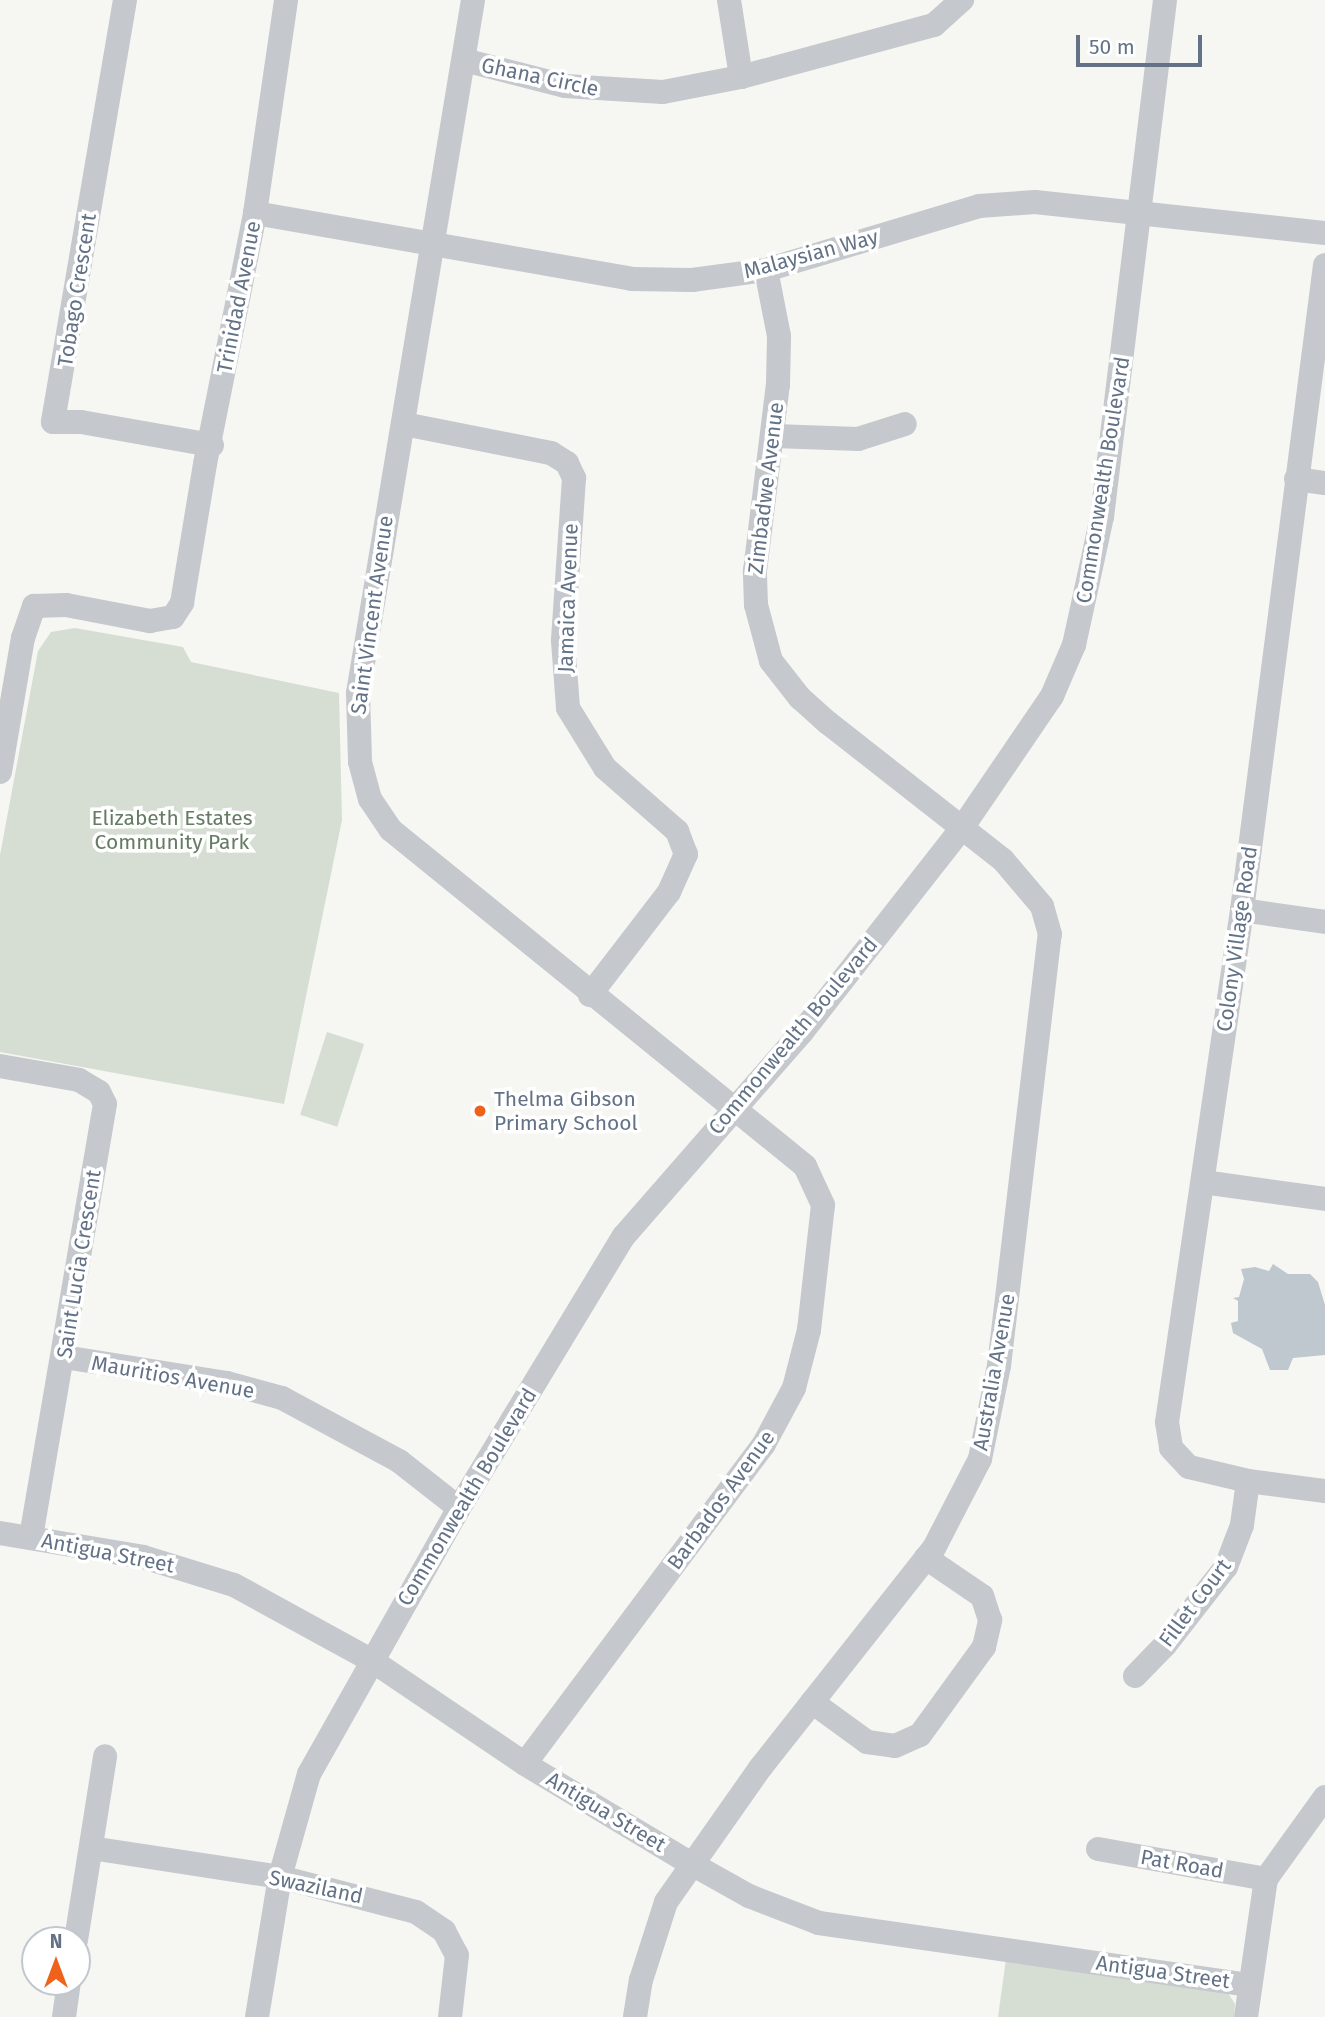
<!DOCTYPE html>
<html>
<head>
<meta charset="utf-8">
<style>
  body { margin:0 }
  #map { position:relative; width:1325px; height:2017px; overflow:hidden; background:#f6f6f2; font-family:"Fira Sans",sans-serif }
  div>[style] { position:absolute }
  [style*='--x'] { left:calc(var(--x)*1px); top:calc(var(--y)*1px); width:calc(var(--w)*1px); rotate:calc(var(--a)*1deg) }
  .green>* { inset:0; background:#d6ded3; transform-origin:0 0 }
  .water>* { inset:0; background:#bec8ce }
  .minor>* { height:24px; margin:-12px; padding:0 12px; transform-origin:12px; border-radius:12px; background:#c5c8cc }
  .dots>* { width:19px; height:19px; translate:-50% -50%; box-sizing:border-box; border:4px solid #fff; border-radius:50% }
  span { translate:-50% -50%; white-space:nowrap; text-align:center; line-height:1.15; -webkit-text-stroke:7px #fff; paint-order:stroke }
  .street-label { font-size:21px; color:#637286 }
  .park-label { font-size:21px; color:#657c62 }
  .poi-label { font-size:21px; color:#637286 }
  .left { translate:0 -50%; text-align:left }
  .north { position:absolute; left:21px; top:1926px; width:70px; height:70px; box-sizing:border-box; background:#fff; border:2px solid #c1c7cf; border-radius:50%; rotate:0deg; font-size:19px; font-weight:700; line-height:28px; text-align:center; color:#637286 }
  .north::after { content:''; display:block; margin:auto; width:24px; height:32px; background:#ef6219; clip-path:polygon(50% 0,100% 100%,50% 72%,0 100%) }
  .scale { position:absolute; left:1076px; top:35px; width:126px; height:32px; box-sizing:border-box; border:4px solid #637286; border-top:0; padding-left:9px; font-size:21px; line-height:24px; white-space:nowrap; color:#637286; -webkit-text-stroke:5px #fff; paint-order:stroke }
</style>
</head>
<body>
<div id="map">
  <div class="green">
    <div style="clip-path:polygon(75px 628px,183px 647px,191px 662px,339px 693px,342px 820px,284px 1104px,0 1052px,0 855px,38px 651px,51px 632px)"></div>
    <div style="left:327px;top:1032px;width:39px;height:87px;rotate:18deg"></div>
    <div style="clip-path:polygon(1006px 1959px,1224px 1987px,1235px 2004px,1234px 2017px,998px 2017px)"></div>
  </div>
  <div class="water">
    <div style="clip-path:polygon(1273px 1264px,1288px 1274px,1310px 1274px,1318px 1282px,1325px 1305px,1325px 1355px,1293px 1358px,1288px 1370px,1270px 1370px,1262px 1349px,1233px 1333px,1231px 1323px,1238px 1321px,1238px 1301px,1233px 1298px,1239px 1297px,1244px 1279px,1241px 1269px,1255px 1267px,1269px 1271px)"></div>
  </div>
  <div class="minor">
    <div style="--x:125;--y:0;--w:428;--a:99.7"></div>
    <div style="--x:53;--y:422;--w:28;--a:0"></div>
    <div style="--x:81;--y:422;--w:133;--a:10"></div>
    <div style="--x:473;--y:0;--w:702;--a:99.42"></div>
    <div style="--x:358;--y:693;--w:69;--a:88.3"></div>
    <div style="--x:360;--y:762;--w:38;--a:75"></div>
    <div style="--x:370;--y:799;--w:37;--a:56"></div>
    <div style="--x:391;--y:830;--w:533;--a:39.06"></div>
    <div style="--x:805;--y:1166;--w:43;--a:65.2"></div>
    <div style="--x:823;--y:1205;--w:126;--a:96.4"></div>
    <div style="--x:809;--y:1330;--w:60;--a:104.5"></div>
    <div style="--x:794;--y:1388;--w:64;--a:118.2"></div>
    <div style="--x:764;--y:1444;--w:399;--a:126.8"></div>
    <div style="--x:729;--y:0;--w:78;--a:81.1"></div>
    <div style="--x:464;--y:60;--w:104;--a:14.4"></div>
    <div style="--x:565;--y:86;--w:98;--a:3.5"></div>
    <div style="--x:663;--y:92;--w:79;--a:-10.9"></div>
    <div style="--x:741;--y:77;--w:200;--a:-15.1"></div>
    <div style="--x:934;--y:25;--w:38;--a:-42"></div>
    <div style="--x:255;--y:213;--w:383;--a:9.9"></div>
    <div style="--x:632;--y:279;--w:60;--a:1"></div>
    <div style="--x:692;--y:280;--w:75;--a:-7.7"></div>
    <div style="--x:766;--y:270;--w:222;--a:-16.7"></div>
    <div style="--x:979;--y:206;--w:56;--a:-4.1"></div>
    <div style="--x:1035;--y:202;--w:292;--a:6.1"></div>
    <div style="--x:1325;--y:265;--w:650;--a:97.33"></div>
    <div style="--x:1242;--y:910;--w:517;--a:98.33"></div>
    <div style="--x:1167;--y:1422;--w:26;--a:81"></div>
    <div style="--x:1171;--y:1448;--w:26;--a:47"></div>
    <div style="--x:1189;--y:1467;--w:61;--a:13.3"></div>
    <div style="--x:1248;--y:1481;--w:78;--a:7.4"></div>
    <div style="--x:404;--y:424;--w:150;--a:11.2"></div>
    <div style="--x:551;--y:453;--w:19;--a:32"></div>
    <div style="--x:567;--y:463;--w:17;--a:65"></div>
    <div style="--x:574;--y:478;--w:163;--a:93.9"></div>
    <div style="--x:563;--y:641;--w:67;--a:85.7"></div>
    <div style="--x:568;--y:708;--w:70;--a:58.3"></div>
    <div style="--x:605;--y:768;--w:96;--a:41.2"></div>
    <div style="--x:677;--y:831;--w:25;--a:69"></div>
    <div style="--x:686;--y:854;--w:42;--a:114.1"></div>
    <div style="--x:669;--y:892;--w:130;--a:127.5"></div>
    <div style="--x:774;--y:436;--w:84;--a:2"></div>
    <div style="--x:858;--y:439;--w:49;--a:-17.7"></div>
    <div style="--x:1296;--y:479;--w:29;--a:8"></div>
    <div style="--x:0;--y:772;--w:136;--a:-80.3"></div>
    <div style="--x:23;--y:638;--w:34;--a:-71"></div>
    <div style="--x:34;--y:606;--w:32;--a:-2"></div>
    <div style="--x:66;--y:605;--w:86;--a:10.8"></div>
    <div style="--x:150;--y:621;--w:23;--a:-10"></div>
    <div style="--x:173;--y:617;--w:17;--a:-57"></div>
    <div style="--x:182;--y:603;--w:141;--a:-80.6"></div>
    <div style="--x:205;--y:464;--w:256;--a:-78.7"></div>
    <div style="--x:255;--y:213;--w:215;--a:-81.7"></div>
    <div style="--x:1242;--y:910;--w:84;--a:8.2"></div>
    <div style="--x:0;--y:1066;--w:80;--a:10"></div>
    <div style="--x:79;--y:1080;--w:23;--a:31"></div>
    <div style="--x:99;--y:1092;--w:13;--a:63"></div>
    <div style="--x:105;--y:1104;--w:440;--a:99.7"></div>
    <div style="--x:1203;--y:1182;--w:123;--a:7.9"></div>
    <div style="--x:64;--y:1357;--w:165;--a:9.1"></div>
    <div style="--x:227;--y:1383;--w:57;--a:15.3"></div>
    <div style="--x:282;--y:1398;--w:133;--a:28.3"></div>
    <div style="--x:399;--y:1461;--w:76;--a:38.1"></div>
    <div style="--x:0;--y:1533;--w:145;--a:9.5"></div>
    <div style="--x:143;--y:1557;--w:95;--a:17.1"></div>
    <div style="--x:234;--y:1585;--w:156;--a:28.7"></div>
    <div style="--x:371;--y:1660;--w:186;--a:34"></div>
    <div style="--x:525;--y:1764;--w:192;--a:31"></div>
    <div style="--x:690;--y:1863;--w:68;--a:29.2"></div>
    <div style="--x:749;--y:1896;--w:75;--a:21.1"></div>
    <div style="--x:819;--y:1923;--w:435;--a:8.2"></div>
    <div style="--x:1135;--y:1676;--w:43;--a:-45.9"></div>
    <div style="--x:1165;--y:1645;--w:99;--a:-52"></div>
    <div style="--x:1226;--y:1567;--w:45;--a:-69.1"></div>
    <div style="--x:1242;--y:1525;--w:44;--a:-82.2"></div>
    <div style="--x:812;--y:1702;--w:68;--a:36"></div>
    <div style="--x:867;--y:1742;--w:28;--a:8"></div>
    <div style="--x:895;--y:1746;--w:27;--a:-24"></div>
    <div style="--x:920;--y:1735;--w:109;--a:-54"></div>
    <div style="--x:984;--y:1647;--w:28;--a:-77"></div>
    <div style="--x:990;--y:1620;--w:25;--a:-108"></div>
    <div style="--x:982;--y:1596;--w:68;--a:-145.8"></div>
    <div style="--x:91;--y:1848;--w:191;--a:8.7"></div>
    <div style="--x:280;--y:1877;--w:140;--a:14.4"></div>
    <div style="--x:416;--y:1912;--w:34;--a:34"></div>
    <div style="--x:444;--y:1931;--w:27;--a:62"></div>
    <div style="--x:457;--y:1955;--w:62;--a:96.4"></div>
    <div style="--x:1098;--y:1849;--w:171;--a:10.1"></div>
    <div style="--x:76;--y:1940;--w:186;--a:-81"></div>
    <div style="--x:64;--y:2017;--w:35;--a:-82"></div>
    <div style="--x:257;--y:2017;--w:142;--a:-80.7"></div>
    <div style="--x:280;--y:1877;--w:107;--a:-74.3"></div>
    <div style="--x:309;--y:1774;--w:305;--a:-60.6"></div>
    <div style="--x:459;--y:1508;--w:318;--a:-58.8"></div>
    <div style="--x:624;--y:1236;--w:271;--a:-48.9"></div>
    <div style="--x:802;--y:1032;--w:259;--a:-51.9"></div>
    <div style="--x:962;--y:828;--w:160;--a:-55.7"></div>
    <div style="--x:1052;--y:696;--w:56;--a:-66.7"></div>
    <div style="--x:1074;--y:645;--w:131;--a:-77.7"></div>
    <div style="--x:1102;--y:517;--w:521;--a:-83.05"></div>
    <div style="--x:635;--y:2017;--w:37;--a:-81"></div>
    <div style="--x:641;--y:1980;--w:82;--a:-72.2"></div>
    <div style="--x:666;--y:1902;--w:165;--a:-54.9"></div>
    <div style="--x:761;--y:1767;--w:279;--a:-51.7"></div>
    <div style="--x:934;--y:1548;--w:100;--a:-62.7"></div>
    <div style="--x:980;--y:1459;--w:95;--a:-78.5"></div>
    <div style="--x:999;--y:1366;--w:435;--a:-83.3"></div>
    <div style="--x:1050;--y:934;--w:29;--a:-106"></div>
    <div style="--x:1042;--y:906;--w:60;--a:-130.3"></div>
    <div style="--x:1003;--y:860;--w:222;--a:-141.9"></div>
    <div style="--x:828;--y:723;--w:38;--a:-138"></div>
    <div style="--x:800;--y:698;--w:47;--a:-128.1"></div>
    <div style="--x:771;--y:661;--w:58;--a:-105"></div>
    <div style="--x:756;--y:605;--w:34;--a:-92"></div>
    <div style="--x:755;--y:571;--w:187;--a:-83"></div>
    <div style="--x:778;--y:385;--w:49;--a:-88.8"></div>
    <div style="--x:779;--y:336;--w:67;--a:-101.1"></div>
    <div style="--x:1246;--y:2017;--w:139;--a:-81.8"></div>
    <div style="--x:1266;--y:1879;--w:101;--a:-54.3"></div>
  </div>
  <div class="dots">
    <div style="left:480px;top:1111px;background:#ef6219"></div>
  </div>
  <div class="street-label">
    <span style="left:540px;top:77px;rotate:12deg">Ghana Circle</span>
    <span style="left:811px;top:254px;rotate:-15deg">Malaysian Way</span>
    <span style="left:77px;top:290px;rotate:-81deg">Tobago Crescent</span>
    <span style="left:239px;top:297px;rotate:-79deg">Trinidad Avenue</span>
    <span style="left:1103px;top:480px;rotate:-81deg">Commonwealth Boulevard</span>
    <span style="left:766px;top:488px;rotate:-83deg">Zimbadwe Avenue</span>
    <span style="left:568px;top:598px;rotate:-88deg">Jamaica Avenue</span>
    <span style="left:372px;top:615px;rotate:-82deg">Saint Vincent Avenue</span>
    <span style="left:1237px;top:939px;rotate:-82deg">Colony Village Road</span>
    <span style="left:793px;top:1036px;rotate:-50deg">Commonwealth Boulevard</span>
    <span style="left:79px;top:1264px;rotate:-81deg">Saint Lucia Crescent</span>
    <span style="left:994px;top:1372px;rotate:-80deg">Australia Avenue</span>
    <span style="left:173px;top:1377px;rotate:10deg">Mauritios Avenue</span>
    <span style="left:467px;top:1497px;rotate:-59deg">Commonwealth Boulevard</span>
    <span style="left:721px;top:1500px;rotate:-54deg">Barbados Avenue</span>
    <span style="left:108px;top:1553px;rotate:11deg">Antigua Street</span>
    <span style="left:1195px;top:1603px;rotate:-53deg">Fillet Court</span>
    <span style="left:606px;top:1812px;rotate:31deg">Antigua Street</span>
    <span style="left:1182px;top:1864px;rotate:10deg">Pat Road</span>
    <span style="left:316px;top:1887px;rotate:12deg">Swaziland</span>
    <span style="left:1163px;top:1972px;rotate:8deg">Antigua Street</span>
  </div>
  <div class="park-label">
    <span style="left:172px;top:830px">Elizabeth Estates<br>Community Park</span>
  </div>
  <div class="poi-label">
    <span class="left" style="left:494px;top:1111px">Thelma Gibson<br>Primary School</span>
  </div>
  <div class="north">N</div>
  <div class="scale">50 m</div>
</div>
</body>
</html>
